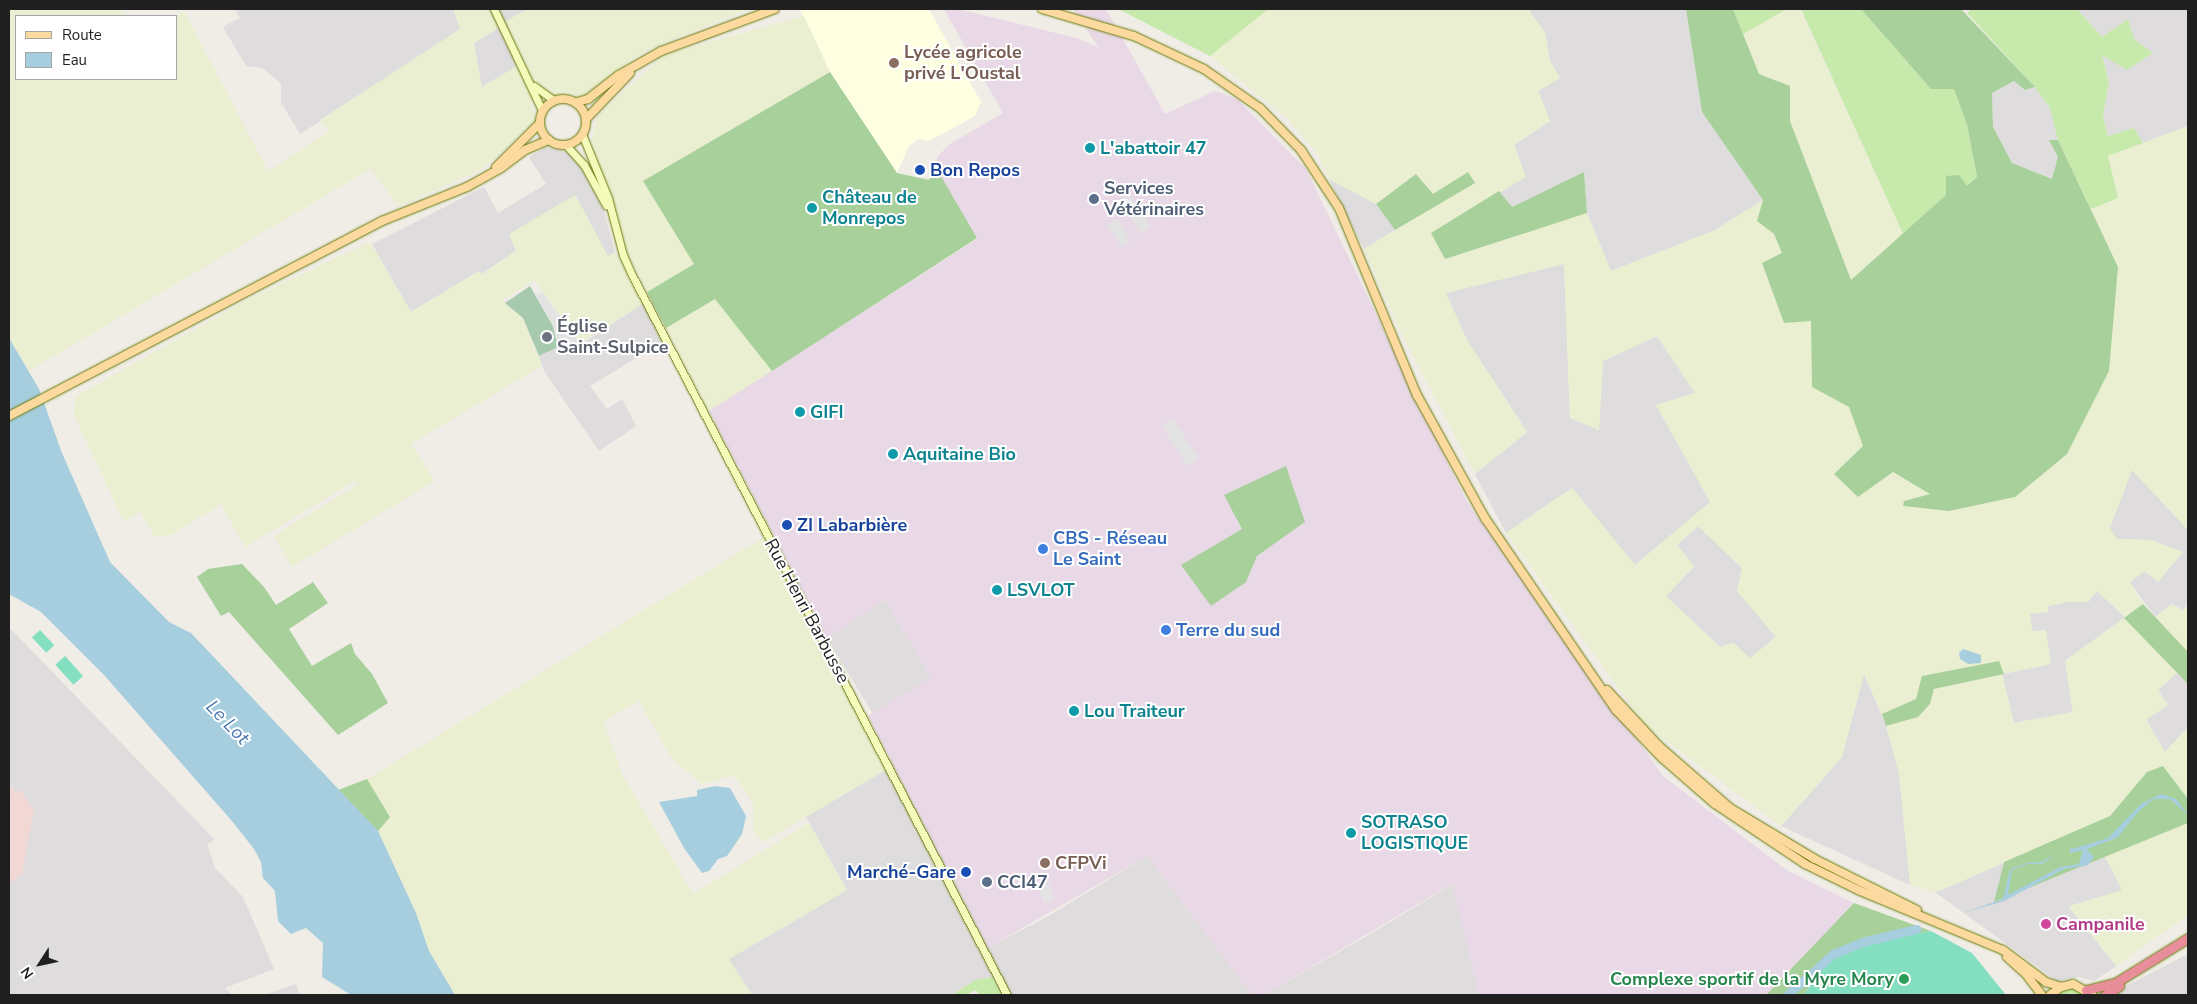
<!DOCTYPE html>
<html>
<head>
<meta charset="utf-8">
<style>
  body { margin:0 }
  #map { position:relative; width:2197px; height:1004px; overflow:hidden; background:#f0ede6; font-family:"Nunito Sans",sans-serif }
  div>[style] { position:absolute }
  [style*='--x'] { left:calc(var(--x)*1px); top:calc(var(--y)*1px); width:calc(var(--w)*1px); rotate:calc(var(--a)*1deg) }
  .residential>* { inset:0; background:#dedcdc; transform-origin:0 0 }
  .commercial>* { inset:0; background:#f1d8d5 }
  .industrial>* { inset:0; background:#e9d8e5 }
  .education>* { inset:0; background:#fdffe0 }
  .farmland>* { inset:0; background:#ebefd1 }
  .grass>* { inset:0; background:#c7eaac }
  .forest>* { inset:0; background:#a7d09a }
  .cemetery>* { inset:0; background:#a7c9ae }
  .pitch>* { inset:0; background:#84dfc1; transform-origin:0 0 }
  .parking>* { inset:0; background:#e3e3e3; transform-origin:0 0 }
  .water>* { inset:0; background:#a6cede }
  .river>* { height:9px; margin:-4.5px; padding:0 4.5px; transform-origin:4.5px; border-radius:4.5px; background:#a6cede }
  .roads { filter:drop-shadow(0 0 1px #667904) drop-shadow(0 0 1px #667904) }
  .secondary>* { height:7px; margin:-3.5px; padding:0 3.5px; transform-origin:3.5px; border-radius:3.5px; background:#f3faba }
  .primary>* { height:8px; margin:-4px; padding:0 4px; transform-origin:4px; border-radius:4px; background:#fcd99f }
  .primary>.ring { margin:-4px; padding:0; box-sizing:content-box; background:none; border:8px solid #fcd99f; border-radius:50% }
  .highway>* { height:9px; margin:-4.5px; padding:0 4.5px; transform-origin:4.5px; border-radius:4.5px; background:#e78e9a }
  .dots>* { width:14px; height:14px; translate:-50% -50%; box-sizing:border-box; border:2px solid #fff; border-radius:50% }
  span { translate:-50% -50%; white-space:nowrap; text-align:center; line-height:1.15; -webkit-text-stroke:4px #fff; paint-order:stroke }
  .education-label { font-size:18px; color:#785e54; font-weight:700 }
  .left { translate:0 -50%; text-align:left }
  .culture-label { font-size:18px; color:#0d838f; font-weight:700 }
  .transit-label { font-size:18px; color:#164399; font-weight:700 }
  .right { translate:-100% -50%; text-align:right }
  .service-label { font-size:18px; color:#4e5e75; font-weight:700 }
  .worship-label { font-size:18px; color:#5b616d; font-weight:700 }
  .shop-label { font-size:18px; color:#366cbe; font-weight:700 }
  .street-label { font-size:18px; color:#1f1f1f }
  .hotel-label { font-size:18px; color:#b23c85; font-weight:700 }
  .leisure-label { font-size:18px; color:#27864d; font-weight:700 }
  .water-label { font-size:19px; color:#4b78b0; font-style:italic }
  .frame { position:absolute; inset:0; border:10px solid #1f1f1f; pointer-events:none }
  .legend { position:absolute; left:15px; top:15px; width:162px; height:65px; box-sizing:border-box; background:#fff; border:1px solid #a5a5a5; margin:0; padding:6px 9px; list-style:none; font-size:15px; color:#1f1f1f }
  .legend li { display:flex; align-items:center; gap:10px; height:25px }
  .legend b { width:25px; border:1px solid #a5a5a5 }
  .north { position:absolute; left:15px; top:939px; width:50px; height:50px; -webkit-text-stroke:4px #fff; paint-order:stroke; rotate:235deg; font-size:14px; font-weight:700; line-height:20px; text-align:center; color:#1f1f1f }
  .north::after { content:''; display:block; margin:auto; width:18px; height:22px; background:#1f1f1f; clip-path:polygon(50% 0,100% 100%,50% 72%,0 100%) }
</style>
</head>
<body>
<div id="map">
  <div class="residential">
    <div style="clip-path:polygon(234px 9px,453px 9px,461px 29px,300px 134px,281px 102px,281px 83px,262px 68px,246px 66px,223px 27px,240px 18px)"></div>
    <div style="clip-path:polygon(488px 9px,528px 9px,506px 21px,523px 63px,481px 87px,474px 43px,498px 28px)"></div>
    <div style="clip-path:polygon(1528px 9px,1686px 9px,1702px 112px,1763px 200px,1715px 230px,1611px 271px,1587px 213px,1584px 173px,1512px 207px,1499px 191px,1526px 177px,1514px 145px,1550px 121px,1538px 91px,1560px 78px,1550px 61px,1545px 33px)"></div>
    <div style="clip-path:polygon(2077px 9px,2188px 9px,2188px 126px,2143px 143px,2134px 128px,2108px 137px,2103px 116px,2109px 82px,2102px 54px,2102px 37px)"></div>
    <div style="clip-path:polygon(2015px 81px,2025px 90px,2035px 87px,2050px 108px,2058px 140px,2049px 140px,2058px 157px,2052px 179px,2012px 163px,1993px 127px,1992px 93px)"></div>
    <div style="clip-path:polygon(546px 147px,571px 153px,585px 171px,604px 211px,615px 252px,608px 257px,576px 196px,510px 234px,516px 250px,482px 274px,479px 271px,411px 312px,372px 244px,484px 187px,498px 213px,546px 184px,529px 157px)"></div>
    <div style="clip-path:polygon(1329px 179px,1376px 204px,1395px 230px,1364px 249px)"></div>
    <div style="clip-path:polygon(1564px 264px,1570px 418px,1599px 430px,1603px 361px,1657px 336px,1695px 393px,1656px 405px,1711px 502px,1635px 565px,1572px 488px,1506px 533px,1475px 474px,1527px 432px,1467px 340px,1445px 293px)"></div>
    <div style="clip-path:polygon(644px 303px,664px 341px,590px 386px,607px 409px,622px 399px,636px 426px,599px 451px,544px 371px,539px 356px,558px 347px,568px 353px)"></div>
    <div style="clip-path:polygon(2132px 469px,2188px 530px,2188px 604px,2183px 610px,2172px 604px,2155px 617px,2130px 582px,2145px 571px,2158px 582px,2182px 552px,2151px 540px,2117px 539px,2109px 528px)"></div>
    <div style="clip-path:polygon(1698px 526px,1742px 568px,1737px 591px,1776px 637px,1750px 659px,1734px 643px,1720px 647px,1666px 596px,1694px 567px,1677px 545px)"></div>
    <div style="clip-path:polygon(2097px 591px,2125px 617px,2065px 661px,2073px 712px,2014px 723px,2002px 674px,2051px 664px,2032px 631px,2030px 614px,2048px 612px,2048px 606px,2067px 602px,2088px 602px)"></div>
    <div style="left:885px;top:600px;width:91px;height:69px;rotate:59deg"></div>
    <div style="clip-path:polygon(9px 627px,215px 840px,207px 844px,215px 868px,243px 897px,274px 969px,225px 988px,232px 995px,9px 995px,9px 884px,22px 874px,21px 790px,16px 793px,9px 784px)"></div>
    <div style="clip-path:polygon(1864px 673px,1886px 726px,1899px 773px,1910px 885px,1781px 826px,1842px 757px)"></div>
    <div style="clip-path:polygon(2177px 673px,2188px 684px,2188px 727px,2165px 752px,2146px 719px,2167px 705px,2158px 690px)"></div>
    <div style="clip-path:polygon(893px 765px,988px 948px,1052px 914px,1147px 856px,1252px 995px,1002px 995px,992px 977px,975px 980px,951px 995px,752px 995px,729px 959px,847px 890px,806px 817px)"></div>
    <div style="clip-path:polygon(2105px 856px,2122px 890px,2069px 907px,2116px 966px,2094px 981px,2079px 977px,2057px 981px,1935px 892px,2004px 862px,1995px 901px)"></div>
    <div style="clip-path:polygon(1453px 884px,1479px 995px,1264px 995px,1372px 933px)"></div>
    <div style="clip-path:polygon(2188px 954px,2188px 995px,2109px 995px)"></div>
    <div style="clip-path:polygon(296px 984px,300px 995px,265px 995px)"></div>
  </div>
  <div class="commercial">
    <div style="clip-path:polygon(9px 784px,16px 793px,21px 790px,34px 811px,22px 874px,9px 884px)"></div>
  </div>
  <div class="industrial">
    <div style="clip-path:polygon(evenodd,944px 9px,958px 9px,1080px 39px,1099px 48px,1073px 9px,1106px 9px,1165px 114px,1215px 91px,1237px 99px,1306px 169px,1466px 500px,1663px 776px,1788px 871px,1854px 903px,1766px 995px,1479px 995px,1452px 884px,1264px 995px,1252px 995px,1147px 856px,988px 948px,868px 716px,931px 677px,885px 600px,827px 638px,709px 411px,977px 239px,935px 166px,938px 156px,950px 144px,1003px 113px,944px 9px,1305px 522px,1257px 556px,1246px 582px,1181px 565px,1242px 529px,1305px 522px)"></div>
  </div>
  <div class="education">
    <div style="clip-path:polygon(800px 9px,924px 9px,930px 11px,981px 102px,975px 116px,929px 141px,918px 139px,909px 146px,897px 173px,830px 72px)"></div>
  </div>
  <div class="farmland">
    <div style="clip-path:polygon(9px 9px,120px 9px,124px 16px,16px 16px,16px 79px,176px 79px,176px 16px,184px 11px,268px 171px,330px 131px,320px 120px,460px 29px,453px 9px,488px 9px,498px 28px,474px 43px,482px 87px,522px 63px,506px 21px,528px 9px,749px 9px,645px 51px,579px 98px,570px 92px,556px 98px,548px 89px,530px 100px,536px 120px,481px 170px,399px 206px,370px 169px,29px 371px,9px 338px)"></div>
    <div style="clip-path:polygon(evenodd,1265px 9px,1528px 9px,1545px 33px,1550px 61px,1560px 78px,1538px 91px,1550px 121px,1514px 145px,1526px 177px,1431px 233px,1445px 258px,1587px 213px,1611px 271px,1715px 230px,1763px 200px,1757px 221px,1774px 234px,1782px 254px,1762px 263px,1784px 323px,1811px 320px,1812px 387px,1849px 407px,1863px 446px,1834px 474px,1858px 497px,1893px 472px,1930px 494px,1904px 501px,1903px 506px,1949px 511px,2015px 497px,2065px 456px,2071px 446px,2118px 267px,2091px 209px,2118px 198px,2108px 156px,2188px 126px,2188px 530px,2132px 470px,2110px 528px,2117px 539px,2151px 540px,2183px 552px,2158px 582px,2145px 571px,2130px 582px,2143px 604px,2125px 617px,2097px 591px,2088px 602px,2067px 602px,2048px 606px,2048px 612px,2030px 614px,2032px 631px,2046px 630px,2051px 664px,2004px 674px,1999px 661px,1923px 676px,1916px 699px,1882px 714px,1864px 674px,1842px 757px,1781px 826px,1646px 726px,1506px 533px,1572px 488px,1635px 565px,1710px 502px,1656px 405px,1695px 393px,1657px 336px,1603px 361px,1599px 430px,1570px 418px,1564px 264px,1446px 293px,1467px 340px,1527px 432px,1475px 474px,1399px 329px,1364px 249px,1475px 182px,1468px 173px,1433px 194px,1416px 174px,1376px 204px,1329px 179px,1318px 155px,1287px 118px,1210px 56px,1265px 9px,1698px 526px,1742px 568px,1737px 591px,1776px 637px,1750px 658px,1733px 643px,1720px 647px,1666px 596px,1694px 566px,1677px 545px,1698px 526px)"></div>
    <div style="clip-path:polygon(1787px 9px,1800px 9px,1903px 234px,1851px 280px,1790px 121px,1790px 87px,1759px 74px,1743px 34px)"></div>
    <div style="clip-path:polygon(804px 16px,830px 72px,644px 181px,694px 264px,647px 292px,628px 255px,592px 141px,598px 115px,663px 55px)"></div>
    <div style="clip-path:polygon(575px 195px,608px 256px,615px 252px,644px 303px,580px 343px,535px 280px,502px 300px,523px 318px,542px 366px,411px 444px,435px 481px,292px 567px,274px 536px,357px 485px,355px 481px,245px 547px,221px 504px,171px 535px,155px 537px,140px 512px,124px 522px,74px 415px,75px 397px,245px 301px,370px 242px,411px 312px,479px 271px,482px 274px,516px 251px,509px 234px)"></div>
    <div style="clip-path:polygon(715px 299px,772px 371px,709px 411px,666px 328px)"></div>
    <div style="clip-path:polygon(764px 537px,886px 770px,763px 842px,753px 831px,753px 803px,737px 778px,731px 776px,702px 784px,672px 759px,639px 701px,603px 721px,622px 774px,693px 894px,809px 823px,847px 890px,729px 959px,752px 995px,455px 995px,429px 951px,416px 913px,378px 831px,390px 816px,367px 779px)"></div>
    <div style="clip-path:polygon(2172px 604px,2183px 610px,2188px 604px,2188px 652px,2155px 617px)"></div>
    <div style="clip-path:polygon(2124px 618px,2177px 673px,2158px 690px,2168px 705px,2146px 720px,2165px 752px,2188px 727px,2188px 799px,2163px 766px,2147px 772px,2110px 816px,1942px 890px,1935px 892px,1910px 885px,1899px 773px,1886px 726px,1918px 717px,1930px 704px,1934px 690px,2002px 674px,2014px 723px,2073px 712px,2065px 661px)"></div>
    <div style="clip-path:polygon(2188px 823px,2188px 915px,2116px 966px,2069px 906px,2122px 890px,2105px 856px)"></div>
  </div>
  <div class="grass">
    <div style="clip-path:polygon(1118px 9px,1265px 9px,1267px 10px,1210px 56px)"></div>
    <div style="clip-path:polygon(1733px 9px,1787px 9px,1743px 34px)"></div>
    <div style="clip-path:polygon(1801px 9px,1861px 9px,1931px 89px,1954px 89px,1967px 125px,1977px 177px,1967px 186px,1946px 195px,1903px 234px)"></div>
    <div style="clip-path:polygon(1971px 9px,2077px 9px,2102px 37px,2128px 19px,2134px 39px,2153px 53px,2127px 70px,2102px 55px,2109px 82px,2103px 116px,2108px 136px,2134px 128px,2143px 143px,2108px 156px,2118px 198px,2091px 209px,2058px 140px,2050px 108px,2035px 87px,1967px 13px)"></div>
    <div style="clip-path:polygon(992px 977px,1002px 995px,979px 995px,976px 990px,966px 995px,952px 995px,975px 980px)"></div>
    <div style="clip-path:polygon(2072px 988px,2087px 995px,2055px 995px,2063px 990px)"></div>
  </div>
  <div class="forest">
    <div style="clip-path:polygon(1686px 9px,1733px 9px,1759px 74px,1790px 86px,1790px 121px,1851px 280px,1946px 195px,1946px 176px,1959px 175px,1967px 186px,1977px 177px,1967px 125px,1954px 89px,1931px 89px,1861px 9px,1961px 9px,2035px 87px,2025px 90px,2014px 81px,1992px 93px,1993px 127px,2012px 163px,2052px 179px,2058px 157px,2049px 140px,2058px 140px,2118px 267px,2109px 371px,2067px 454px,2015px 497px,1949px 511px,1903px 506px,1904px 501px,1930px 494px,1893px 472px,1858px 497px,1834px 474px,1863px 446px,1849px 407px,1812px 387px,1811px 321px,1784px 323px,1762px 263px,1782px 253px,1774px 234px,1757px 221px,1763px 200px,1702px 112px)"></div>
    <div style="clip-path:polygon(830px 72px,897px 173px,929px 180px,935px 166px,977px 238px,772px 371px,715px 299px,666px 328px,647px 292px,694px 264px,643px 181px)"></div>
    <div style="clip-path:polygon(1468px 172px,1475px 183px,1395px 230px,1376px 204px,1416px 174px,1433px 194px)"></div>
    <div style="clip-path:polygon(1584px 172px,1587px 213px,1445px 259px,1431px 233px,1499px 191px,1512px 207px)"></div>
    <div style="clip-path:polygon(1286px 466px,1305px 522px,1257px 556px,1246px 582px,1211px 606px,1181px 565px,1242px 529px,1224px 495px)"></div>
    <div style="clip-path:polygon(242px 564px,264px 587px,276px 605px,313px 582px,328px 603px,289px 629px,312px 666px,351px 643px,355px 654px,372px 674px,388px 703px,338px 735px,229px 612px,221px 616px,197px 577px,208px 569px)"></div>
    <div style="clip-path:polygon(2143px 604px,2188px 652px,2188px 684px,2124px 618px)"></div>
    <div style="clip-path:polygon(1999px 661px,2004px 674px,1934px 689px,1930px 704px,1918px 717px,1886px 726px,1882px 714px,1916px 699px,1922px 676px)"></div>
    <div style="clip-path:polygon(2163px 766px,2188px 799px,2188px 823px,1994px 902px,2004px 862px,2110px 816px,2147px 772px)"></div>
    <div style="clip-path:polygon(367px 779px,390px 817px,378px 831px,338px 790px)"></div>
    <div style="clip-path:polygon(1854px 903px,1931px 931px,1858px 945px,1833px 954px,1804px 995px,1766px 995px)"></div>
  </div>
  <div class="cemetery">
    <div style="clip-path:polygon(530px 286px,553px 326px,558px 347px,539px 356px,523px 318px,505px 303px)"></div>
  </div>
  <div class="pitch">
    <div style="left:40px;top:630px;width:21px;height:11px;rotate:47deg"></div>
    <div style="left:65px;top:656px;width:27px;height:13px;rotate:48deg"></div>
    <div style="clip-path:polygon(1931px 931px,1972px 953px,2006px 995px,1804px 995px,1833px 954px,1858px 945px)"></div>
  </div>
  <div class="parking">
    <div style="left:1130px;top:194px;width:39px;height:12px;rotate:58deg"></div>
    <div style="left:1117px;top:219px;width:26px;height:11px;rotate:59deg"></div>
    <div style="clip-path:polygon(542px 291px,580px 343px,568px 353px,558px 347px,553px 326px,535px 295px)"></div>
    <div style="clip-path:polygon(1172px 418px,1199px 459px,1187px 466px,1162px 425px)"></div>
    <div style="left:1049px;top:882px;width:19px;height:11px;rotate:74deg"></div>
  </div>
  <div class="water">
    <div style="clip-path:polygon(9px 338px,39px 389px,62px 453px,110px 562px,169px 622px,191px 633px,378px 831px,416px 913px,429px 951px,455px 995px,351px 995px,322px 977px,323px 943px,306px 928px,291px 934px,278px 921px,275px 891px,263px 878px,261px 862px,254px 849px,232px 821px,104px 675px,41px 612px,9px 594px)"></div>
    <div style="clip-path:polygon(1963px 649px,1981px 655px,1981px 663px,1968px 664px,1960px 659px,1959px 653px)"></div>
    <div style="clip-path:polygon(715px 786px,730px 788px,746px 816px,742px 834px,727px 856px,718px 859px,709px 871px,702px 873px,684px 848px,659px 802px,697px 796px,697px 790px)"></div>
    <div style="clip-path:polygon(2161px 794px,2176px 799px,2188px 815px,2170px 799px,2153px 799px,2138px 812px,2117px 838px,2087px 849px,2094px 857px,2088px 865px,2064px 869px,2004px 901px,1963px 913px,2003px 899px,2010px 870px,2013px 868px,2027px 863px,2041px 862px,2057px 854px,2042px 864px,2027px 864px,2012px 870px,2008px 895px,2060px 867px,2079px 864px,2083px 850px,2070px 853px,2070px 847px,2072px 849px,2108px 838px,2141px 804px)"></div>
  </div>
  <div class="river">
    <div style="--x:1787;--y:995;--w:62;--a:-41.7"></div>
    <div style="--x:1833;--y:954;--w:31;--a:-22"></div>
    <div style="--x:1862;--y:942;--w:56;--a:-13.5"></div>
  </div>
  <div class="roads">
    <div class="secondary">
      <div style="--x:494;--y:9;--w:112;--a:64.6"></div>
      <div style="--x:534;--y:86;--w:24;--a:36"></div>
      <div style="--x:582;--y:134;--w:69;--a:67.9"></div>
      <div style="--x:608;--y:198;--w:59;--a:75.3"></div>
      <div style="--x:623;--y:255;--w:22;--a:66"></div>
      <div style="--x:632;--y:275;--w:812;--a:62.49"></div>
      <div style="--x:566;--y:145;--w:27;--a:48"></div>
      <div style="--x:584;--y:165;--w:46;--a:61.2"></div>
    </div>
    <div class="primary">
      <div style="--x:1042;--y:9;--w:96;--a:16.4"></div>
      <div style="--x:1134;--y:36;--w:77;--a:25.2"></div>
      <div style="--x:1204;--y:69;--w:68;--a:34.9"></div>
      <div style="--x:1260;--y:108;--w:59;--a:45.7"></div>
      <div style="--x:1301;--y:150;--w:69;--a:56.8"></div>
      <div style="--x:1339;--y:208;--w:203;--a:67.4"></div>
      <div style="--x:1417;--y:395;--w:141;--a:61.1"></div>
      <div style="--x:1485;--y:518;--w:232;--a:55.7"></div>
      <div style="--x:1616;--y:710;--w:66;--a:46.2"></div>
      <div style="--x:1662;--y:758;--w:70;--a:41"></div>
      <div style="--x:1715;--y:804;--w:108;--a:33.7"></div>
      <div style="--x:1805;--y:864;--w:59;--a:26.1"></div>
      <div style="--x:1858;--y:890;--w:157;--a:22.5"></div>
      <div style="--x:2003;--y:950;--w:54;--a:36.7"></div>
      <div style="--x:2046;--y:982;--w:16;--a:18"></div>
      <div class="ring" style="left:540px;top:99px;width:38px;height:38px"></div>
      <div style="--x:577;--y:102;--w:11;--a:-15"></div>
      <div style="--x:588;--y:99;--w:39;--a:-38"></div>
      <div style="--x:619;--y:75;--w:48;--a:-29.7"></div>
      <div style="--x:661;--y:51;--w:121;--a:-20.2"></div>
      <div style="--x:587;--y:118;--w:62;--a:-46.3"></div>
      <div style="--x:496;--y:167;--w:61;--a:-45"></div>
      <div style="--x:9;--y:416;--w:421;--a:-27.6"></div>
      <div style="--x:382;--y:221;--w:92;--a:-21.8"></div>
      <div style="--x:467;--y:187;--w:39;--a:-29"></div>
      <div style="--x:501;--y:168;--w:30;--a:-37"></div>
      <div style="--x:525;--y:150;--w:26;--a:-23"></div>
      <div style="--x:1607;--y:690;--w:76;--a:47.1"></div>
      <div style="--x:1659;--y:746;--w:94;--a:41.1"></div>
      <div style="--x:1730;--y:808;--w:99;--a:31"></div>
      <div style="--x:1815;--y:859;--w:114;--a:26.6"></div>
      <div style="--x:2007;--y:957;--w:25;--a:42"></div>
      <div style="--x:2026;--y:974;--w:26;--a:53"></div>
      <div style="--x:2050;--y:995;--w:14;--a:-36"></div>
      <div style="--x:2061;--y:987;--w:12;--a:-14"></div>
      <div style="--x:2073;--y:984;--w:22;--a:30"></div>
    </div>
    <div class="highway">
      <div style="--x:2086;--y:990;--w:30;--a:-14"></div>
      <div style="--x:2115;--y:983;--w:86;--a:-31.7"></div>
      <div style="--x:2105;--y:995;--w:17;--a:-33"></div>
    </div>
  </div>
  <div class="dots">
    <div style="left:894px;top:63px;background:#8d6e63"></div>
    <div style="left:1090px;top:148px;background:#0f9aa8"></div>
    <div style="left:920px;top:170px;background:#1a4fb4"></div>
    <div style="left:1094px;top:199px;background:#5c6f8a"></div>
    <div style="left:812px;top:208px;background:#0f9aa8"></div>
    <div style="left:547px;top:337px;background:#6b7280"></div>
    <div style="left:800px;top:412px;background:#0f9aa8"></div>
    <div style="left:893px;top:454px;background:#0f9aa8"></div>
    <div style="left:787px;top:525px;background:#1a4fb4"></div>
    <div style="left:1043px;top:549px;background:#3f7fe0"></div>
    <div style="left:997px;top:590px;background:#0f9aa8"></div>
    <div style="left:1166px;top:630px;background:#3f7fe0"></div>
    <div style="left:1074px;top:711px;background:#0f9aa8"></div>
    <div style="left:1351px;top:833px;background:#0f9aa8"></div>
    <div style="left:1045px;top:863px;background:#8d6e63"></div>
    <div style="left:966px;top:872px;background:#1a4fb4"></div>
    <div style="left:987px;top:882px;background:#5c6f8a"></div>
    <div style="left:2046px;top:924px;background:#d1479c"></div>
    <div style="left:1904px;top:979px;background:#2e9e5b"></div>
  </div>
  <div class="education-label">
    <span class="left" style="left:904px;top:63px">Lycée agricole<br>privé L'Oustal</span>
    <span class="left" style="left:1055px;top:863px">CFPVi</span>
  </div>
  <div class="culture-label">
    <span class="left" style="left:1100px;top:148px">L'abattoir 47</span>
    <span class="left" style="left:822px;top:208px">Château de<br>Monrepos</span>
    <span class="left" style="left:810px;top:412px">GIFI</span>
    <span class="left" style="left:903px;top:454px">Aquitaine Bio</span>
    <span class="left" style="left:1007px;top:590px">LSVLOT</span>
    <span class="left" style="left:1084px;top:711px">Lou Traiteur</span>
    <span class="left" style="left:1361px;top:833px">SOTRASO<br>LOGISTIQUE</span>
  </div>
  <div class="transit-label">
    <span class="left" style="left:930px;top:170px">Bon Repos</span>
    <span class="left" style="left:797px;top:525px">ZI Labarbière</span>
    <span class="right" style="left:956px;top:872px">Marché-Gare</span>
  </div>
  <div class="service-label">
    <span class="left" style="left:1104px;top:199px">Services<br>Vétérinaires</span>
    <span class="left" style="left:997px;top:882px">CCI47</span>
  </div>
  <div class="worship-label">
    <span class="left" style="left:557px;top:337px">Église<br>Saint-Sulpice</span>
  </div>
  <div class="shop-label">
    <span class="left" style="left:1053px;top:549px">CBS - Réseau<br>Le Saint</span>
    <span class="left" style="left:1176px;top:630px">Terre du sud</span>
  </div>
  <div class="street-label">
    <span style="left:807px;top:611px;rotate:62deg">Rue Henri Barbusse</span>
  </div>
  <div class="hotel-label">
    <span class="left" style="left:2056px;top:924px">Campanile</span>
  </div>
  <div class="leisure-label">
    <span class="right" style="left:1894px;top:979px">Complexe sportif de la Myre Mory</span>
  </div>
  <div class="water-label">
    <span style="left:227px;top:723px;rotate:46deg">Le Lot</span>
  </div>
  <div class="frame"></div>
  <ul class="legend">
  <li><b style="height:6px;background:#fcd99f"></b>Route</li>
  <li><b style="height:14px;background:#a6cede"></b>Eau</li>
  </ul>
  <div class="north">N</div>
</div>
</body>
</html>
